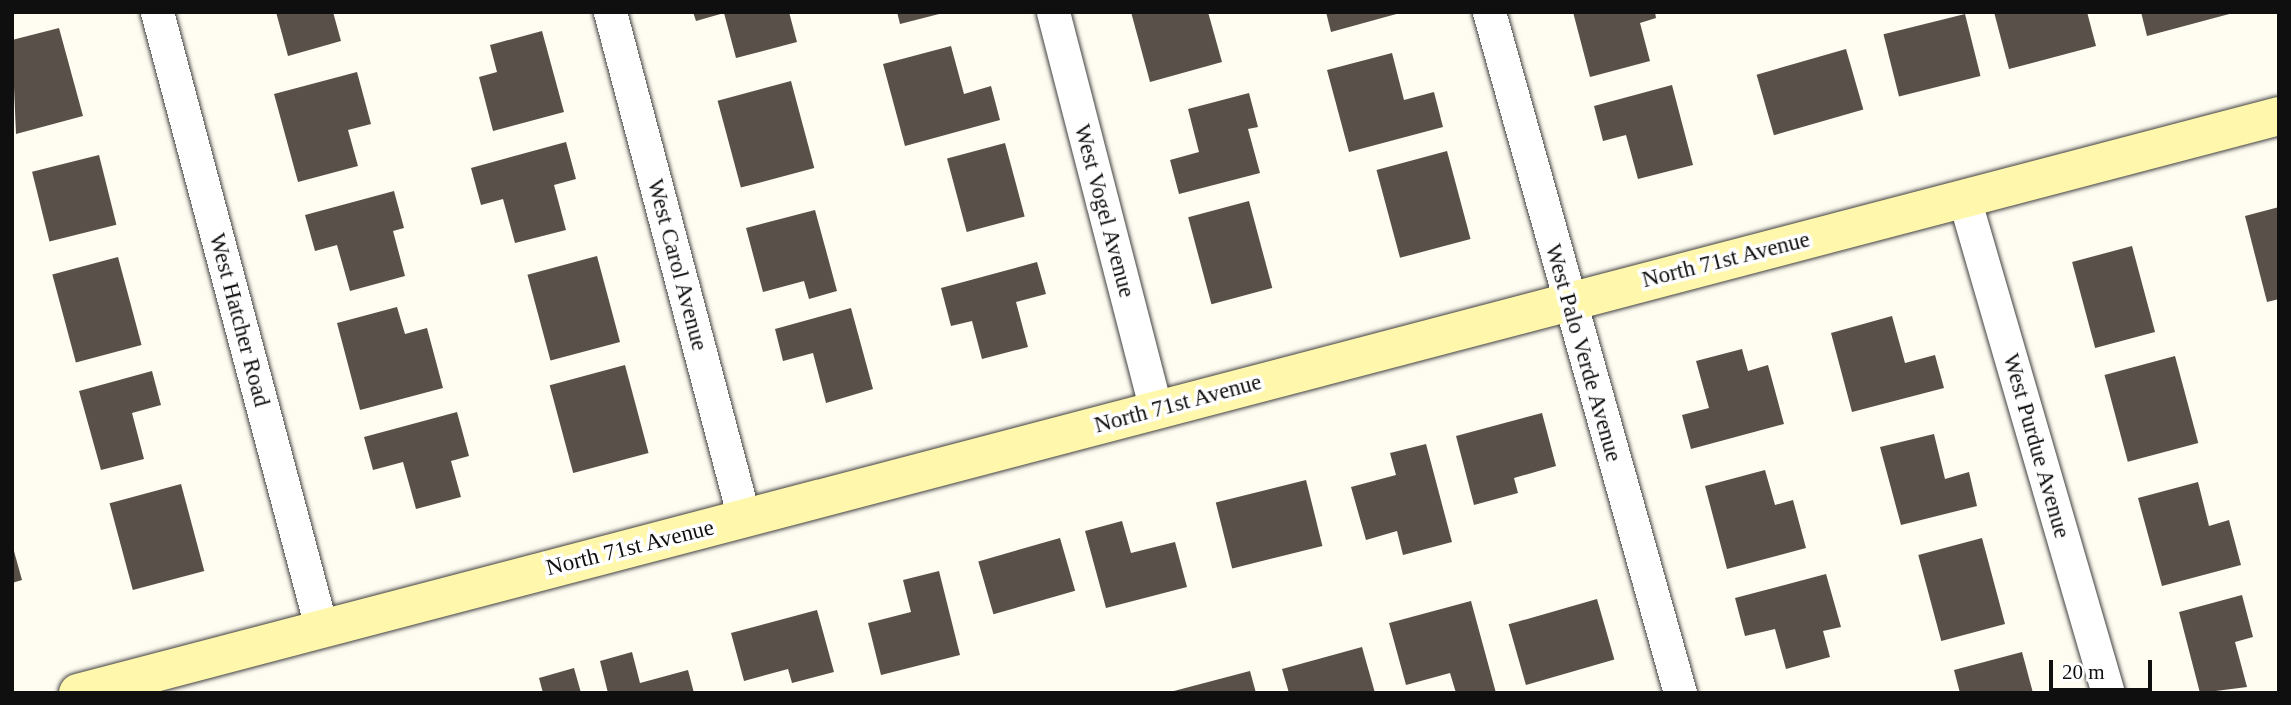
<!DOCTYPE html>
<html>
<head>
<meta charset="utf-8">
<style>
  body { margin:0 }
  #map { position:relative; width:2291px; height:705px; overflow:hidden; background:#fffcf1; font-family:Georgia,serif }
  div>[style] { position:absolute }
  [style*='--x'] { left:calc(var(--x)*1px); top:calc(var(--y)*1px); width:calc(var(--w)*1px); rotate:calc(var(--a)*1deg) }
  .building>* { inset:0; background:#59504a; transform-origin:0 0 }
  .roads { filter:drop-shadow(0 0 2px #424242) drop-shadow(0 0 2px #424242) }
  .street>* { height:33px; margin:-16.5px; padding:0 16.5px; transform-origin:16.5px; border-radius:16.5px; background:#fff }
  .secondary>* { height:38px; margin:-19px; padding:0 19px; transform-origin:19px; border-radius:19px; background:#fff7ac }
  span { translate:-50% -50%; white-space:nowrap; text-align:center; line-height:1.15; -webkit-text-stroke:7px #fff; paint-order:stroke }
  .street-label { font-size:23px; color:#0f0f0f }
  .frame { position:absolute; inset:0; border:14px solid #0f0f0f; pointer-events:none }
  .scale { position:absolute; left:2049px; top:660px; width:103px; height:32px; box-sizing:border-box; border:4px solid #0f0f0f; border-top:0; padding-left:9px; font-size:21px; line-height:24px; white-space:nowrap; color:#0f0f0f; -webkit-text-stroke:5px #fff; paint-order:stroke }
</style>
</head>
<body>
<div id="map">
  <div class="building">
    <div style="clip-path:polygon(276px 12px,333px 12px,341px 41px,288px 56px)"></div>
    <div style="clip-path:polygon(693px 12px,789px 12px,797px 42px,736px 58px,724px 13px,696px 21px)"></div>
    <div style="clip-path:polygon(897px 12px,943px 12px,943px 13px,900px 24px)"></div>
    <div style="clip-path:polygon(1131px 12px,1208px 12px,1222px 62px,1150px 82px)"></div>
    <div style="clip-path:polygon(1326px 12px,1400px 12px,1400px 13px,1331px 32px)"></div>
    <div style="clip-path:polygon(1573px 12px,1655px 12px,1656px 18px,1640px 23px,1650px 61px,1590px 77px)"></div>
    <div style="clip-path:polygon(1994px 12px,2087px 12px,2096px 46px,2009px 69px)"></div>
    <div style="clip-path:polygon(2141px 12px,2233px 12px,2233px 13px,2147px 36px)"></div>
    <div style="left:1965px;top:14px;width:64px;height:84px;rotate:76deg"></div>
    <div style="clip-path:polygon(59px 28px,83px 116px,16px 134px,12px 40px)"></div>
    <div style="clip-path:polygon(542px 31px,564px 112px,493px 131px,479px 77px,497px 72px,490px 45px)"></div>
    <div style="clip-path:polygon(951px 46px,964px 94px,991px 86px,1000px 120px,905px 146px,883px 64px)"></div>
    <div style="left:1846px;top:49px;width:63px;height:93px;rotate:74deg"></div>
    <div style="clip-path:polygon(1392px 53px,1404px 100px,1434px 92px,1443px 127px,1349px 152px,1327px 70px)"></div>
    <div style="clip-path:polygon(357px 72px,371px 124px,348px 130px,358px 166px,298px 182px,274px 94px)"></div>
    <div style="left:791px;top:81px;width:90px;height:76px;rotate:75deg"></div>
    <div style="clip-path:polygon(1672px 85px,1693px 165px,1638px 179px,1626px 135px,1603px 141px,1594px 106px)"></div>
    <div style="clip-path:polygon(1249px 93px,1258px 127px,1248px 129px,1260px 173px,1179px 194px,1170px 160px,1199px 152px,1188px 109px)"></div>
    <div style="clip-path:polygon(566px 142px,576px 179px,554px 185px,566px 230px,515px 243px,503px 199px,481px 205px,471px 168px)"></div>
    <div style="left:1005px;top:143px;width:76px;height:60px;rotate:75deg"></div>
    <div style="left:1447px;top:151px;width:91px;height:73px;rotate:75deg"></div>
    <div style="left:99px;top:155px;width:72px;height:69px;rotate:76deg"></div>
    <div style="clip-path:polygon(394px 191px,404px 228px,393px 231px,405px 276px,350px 291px,337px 245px,315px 251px,305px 215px)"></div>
    <div style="left:1249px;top:201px;width:90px;height:63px;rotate:75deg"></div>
    <div style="clip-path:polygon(2279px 207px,2279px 299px,2267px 302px,2245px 216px)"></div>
    <div style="clip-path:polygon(815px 210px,837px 291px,809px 299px,804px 281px,763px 292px,746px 228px)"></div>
    <div style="left:2132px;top:246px;width:89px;height:62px;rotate:75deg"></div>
    <div style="left:597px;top:256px;width:89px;height:72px;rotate:75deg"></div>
    <div style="left:118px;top:257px;width:91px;height:68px;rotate:75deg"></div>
    <div style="clip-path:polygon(1037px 262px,1046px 294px,1016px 302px,1028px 347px,982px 359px,972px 321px,951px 326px,941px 288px)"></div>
    <div style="clip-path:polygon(397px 307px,405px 334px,427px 328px,443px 388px,360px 410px,337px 323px)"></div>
    <div style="clip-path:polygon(851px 308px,873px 389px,826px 403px,813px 353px,783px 361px,775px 329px)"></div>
    <div style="clip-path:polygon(1892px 316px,1905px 363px,1935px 355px,1944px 388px,1852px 412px,1831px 333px)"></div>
    <div style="clip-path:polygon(1742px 349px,1748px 371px,1768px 365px,1784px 424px,1691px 449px,1682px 415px,1709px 408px,1696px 361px)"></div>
    <div style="left:2175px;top:356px;width:90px;height:73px;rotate:75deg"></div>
    <div style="left:625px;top:365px;width:91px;height:78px;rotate:75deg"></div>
    <div style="clip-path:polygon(152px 371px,161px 405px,132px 413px,144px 459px,101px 470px,79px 391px)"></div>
    <div style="clip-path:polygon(457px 412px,469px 456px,451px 461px,461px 497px,416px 509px,403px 462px,373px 470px,364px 437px)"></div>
    <div style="clip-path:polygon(1542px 413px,1556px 466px,1514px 478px,1518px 493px,1474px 505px,1456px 436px)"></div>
    <div style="clip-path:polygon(1934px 434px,1945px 479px,1969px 472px,1977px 506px,1901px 525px,1880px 447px)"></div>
    <div style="clip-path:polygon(1426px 444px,1452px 542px,1403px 555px,1397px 531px,1366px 540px,1351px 487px,1396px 475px,1390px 453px)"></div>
    <div style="clip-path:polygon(1765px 470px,1775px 505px,1793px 500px,1806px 548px,1727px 569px,1705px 486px)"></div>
    <div style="left:1306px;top:480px;width:68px;height:93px;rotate:76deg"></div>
    <div style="clip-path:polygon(2198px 482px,2209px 526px,2229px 520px,2241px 565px,2162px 586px,2138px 498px)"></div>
    <div style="left:181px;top:484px;width:90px;height:74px;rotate:75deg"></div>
    <div style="clip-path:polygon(1122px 521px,1131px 553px,1175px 542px,1187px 587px,1106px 608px,1085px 531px)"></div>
    <div style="left:1060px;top:538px;width:55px;height:85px;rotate:74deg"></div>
    <div style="left:1982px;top:538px;width:89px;height:66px;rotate:75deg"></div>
    <div style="clip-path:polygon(12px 544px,22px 580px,12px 583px)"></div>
    <div style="clip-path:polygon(939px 571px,960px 655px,881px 675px,868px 623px,911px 612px,903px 580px)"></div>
    <div style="clip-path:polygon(1826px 574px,1841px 627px,1823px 631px,1830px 657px,1786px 669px,1775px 629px,1745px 636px,1735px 598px)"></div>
    <div style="clip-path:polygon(2242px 595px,2253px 637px,2235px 642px,2247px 687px,2200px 693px,2179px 612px)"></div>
    <div style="left:1597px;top:599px;width:63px;height:92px;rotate:74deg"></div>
    <div style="clip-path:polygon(1471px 601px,1496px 693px,1456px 693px,1450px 673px,1406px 685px,1389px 623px)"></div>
    <div style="clip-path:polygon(817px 610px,834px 672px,792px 683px,788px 669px,744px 681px,731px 633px)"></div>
    <div style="clip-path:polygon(1362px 647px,1375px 693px,1289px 693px,1282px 669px)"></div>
    <div style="clip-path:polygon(632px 652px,640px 683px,688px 670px,694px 693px,608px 693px,600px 661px)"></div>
    <div style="clip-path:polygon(2022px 652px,2033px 693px,1960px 693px,1954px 670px)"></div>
    <div style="clip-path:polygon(574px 668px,581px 693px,543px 693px,539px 678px)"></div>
    <div style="clip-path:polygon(1250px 671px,1256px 693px,1170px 693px,1170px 692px)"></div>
  </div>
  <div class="roads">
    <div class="street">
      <div style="--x:157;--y:12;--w:636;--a:75.07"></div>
      <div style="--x:610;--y:12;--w:523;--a:75.17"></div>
      <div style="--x:1053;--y:12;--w:411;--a:75.5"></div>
      <div style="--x:1489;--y:12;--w:707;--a:74.33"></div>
      <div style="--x:1964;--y:198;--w:516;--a:73.78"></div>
    </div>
    <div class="secondary">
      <div style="--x:78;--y:693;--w:2275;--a:-14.69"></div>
    </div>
  </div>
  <div class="street-label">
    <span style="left:1104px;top:211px;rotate:75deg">West Vogel Avenue</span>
    <span style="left:1726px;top:260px;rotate:-14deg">North 71st Avenue</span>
    <span style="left:677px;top:265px;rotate:75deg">West Carol Avenue</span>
    <span style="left:239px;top:320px;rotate:75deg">West Hatcher Road</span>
    <span style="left:1583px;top:353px;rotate:74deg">West Palo Verde Avenue</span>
    <span style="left:1178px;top:404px;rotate:-15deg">North 71st Avenue</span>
    <span style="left:2036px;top:446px;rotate:74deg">West Purdue Avenue</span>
    <span style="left:630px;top:548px;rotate:-14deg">North 71st Avenue</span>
  </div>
  <div class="frame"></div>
  <div class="scale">20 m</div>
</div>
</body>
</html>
